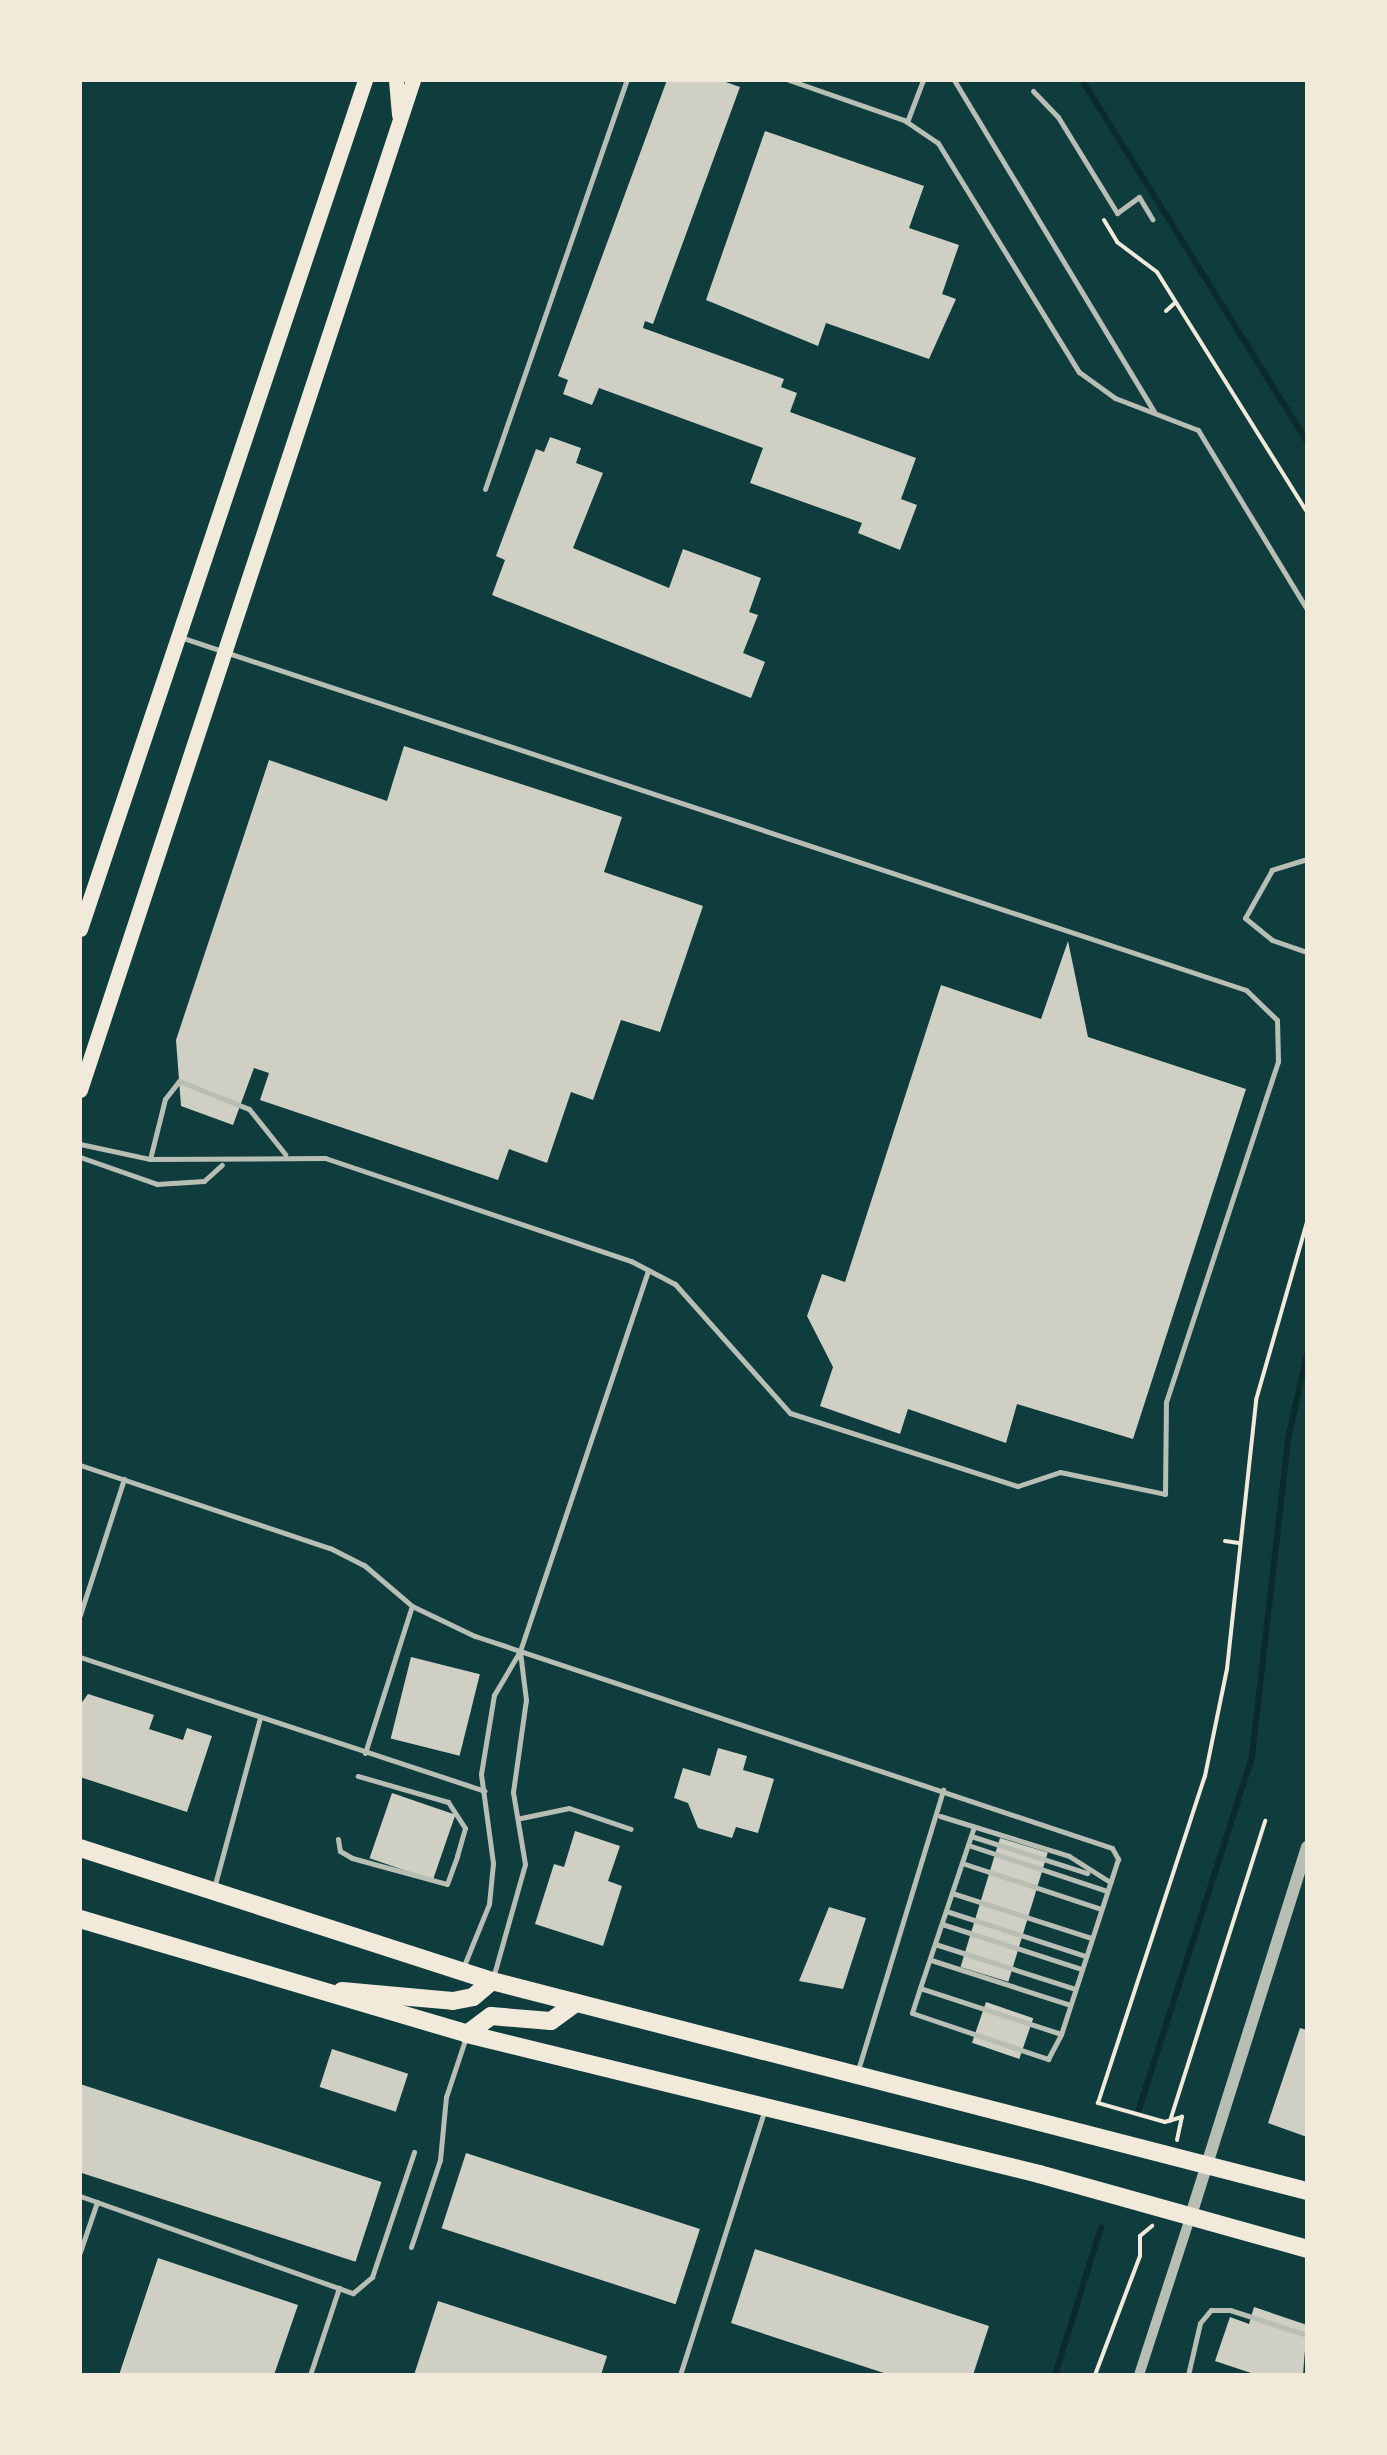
<!DOCTYPE html>
<html>
<head>
<meta charset="utf-8">
<style>
  body { margin:0 }
  #map { position:relative; width:1387px; height:2455px; overflow:hidden; background:#0f3d3e; font-family:"Crimson Pro",serif }
  div>[style] { position:absolute }
  [style*='--x'] { left:calc(var(--x)*1px); top:calc(var(--y)*1px); width:calc(var(--w)*1px); rotate:calc(var(--a)*1deg) }
  .stream>* { height:6px; margin:-3px; padding:0 3px; transform-origin:3px; border-radius:3px; background:#0a2a2b }
  .building>* { inset:0; background:#cfcfc3; transform-origin:0 0 }
  .path>* { height:4px; margin:-2px; padding:0 2px; transform-origin:2px; border-radius:2px; background:#f1e9da }
  .service>* { height:5px; margin:-2.5px; padding:0 2.5px; transform-origin:2.5px; border-radius:2.5px; background:#b8beb3 }
  .minor>* { height:10px; margin:-5px; padding:0 5px; transform-origin:5px; border-radius:5px; background:#b8beb3 }
  .tertiary>* { height:12px; margin:-6px; padding:0 6px; transform-origin:6px; border-radius:6px; background:#b8beb3 }
  .secondary>* { height:15px; margin:-7.5px; padding:0 7.5px; transform-origin:7.5px; border-radius:7.5px; background:#f1e9da }
  .primary>* { height:18px; margin:-9px; padding:0 9px; transform-origin:9px; border-radius:9px; background:#f1e9da }
  span { translate:-50% -50%; white-space:nowrap; text-align:center; line-height:1.15; -webkit-text-stroke:9px #f1e9da; paint-order:stroke }
  .frame { position:absolute; inset:0; border:82px solid #f1e9da; pointer-events:none }
</style>
</head>
<body>
<div id="map">
  <div class="stream">
    <div style="--x:1082;--y:80;--w:425;--a:58.1"></div>
    <div style="--x:1139;--y:2109;--w:371;--a:-72.2"></div>
    <div style="--x:1252;--y:1756;--w:319;--a:-83.5"></div>
    <div style="--x:1288;--y:1439;--w:87;--a:-77.4"></div>
    <div style="--x:1055;--y:2375;--w:155;--a:-72.7"></div>
  </div>
  <div class="building">
    <div style="clip-path:polygon(667px 80px,720px 80px,740px 87px,653px 324px,645px 321px,643px 328px,784px 379px,781px 387px,797px 393px,790px 412px,916px 458px,901px 499px,917px 505px,900px 550px,858px 533px,862px 523px,750px 483px,763px 448px,599px 388px,592px 405px,563px 394px,568px 380px,558px 376px)"></div>
    <div style="clip-path:polygon(765px 131px,924px 186px,909px 228px,959px 245px,942px 294px,956px 299px,929px 359px,826px 323px,818px 346px,706px 300px)"></div>
    <div style="clip-path:polygon(550px 437px,581px 448px,576px 463px,603px 473px,573px 548px,669px 588px,683px 549px,761px 578px,749px 612px,758px 615px,743px 653px,765px 662px,751px 698px,492px 595px,505px 560px,496px 556px,536px 449px,544px 452px)"></div>
    <div style="clip-path:polygon(404px 746px,622px 817px,604px 872px,703px 906px,660px 1032px,621px 1020px,593px 1100px,571px 1092px,547px 1163px,509px 1149px,498px 1180px,260px 1100px,269px 1073px,254px 1068px,233px 1125px,181px 1106px,176px 1040px,269px 760px,387px 801px)"></div>
    <div style="clip-path:polygon(1068px 941px,1088px 1037px,1246px 1089px,1133px 1439px,1017px 1404px,1006px 1443px,908px 1409px,900px 1434px,820px 1406px,833px 1367px,807px 1316px,822px 1274px,845px 1282px,941px 985px,1041px 1019px)"></div>
    <div style="left:411px;top:1657px;width:71px;height:84px;rotate:14deg"></div>
    <div style="clip-path:polygon(88px 1694px,154px 1715px,149px 1729px,183px 1740px,187px 1728px,212px 1736px,187px 1812px,80px 1777px,80px 1705px)"></div>
    <div style="clip-path:polygon(718px 1748px,747px 1756px,743px 1770px,774px 1779px,758px 1833px,736px 1827px,732px 1838px,698px 1828px,688px 1803px,674px 1798px,683px 1768px,710px 1776px)"></div>
    <div style="left:392px;top:1793px;width:67px;height:69px;rotate:19deg"></div>
    <div style="clip-path:polygon(575px 1831px,620px 1846px,608px 1881px,622px 1886px,603px 1946px,535px 1924px,554px 1864px,564px 1867px)"></div>
    <div style="left:1000px;top:1838px;width:50px;height:135px;rotate:17deg"></div>
    <div style="clip-path:polygon(829px 1907px,866px 1918px,843px 1989px,799px 1981px)"></div>
    <div style="left:986px;top:2002px;width:50px;height:43px;rotate:19deg"></div>
    <div style="clip-path:polygon(1300px 2028px,1307px 2030px,1307px 2137px,1268px 2123px)"></div>
    <div style="left:332px;top:2049px;width:80px;height:40px;rotate:18deg"></div>
    <div style="left:80px;top:2084px;width:317px;height:84px;rotate:18deg"></div>
    <div style="left:466px;top:2153px;width:246px;height:79px;rotate:18deg"></div>
    <div style="clip-path:polygon(755px 2249px,989px 2326px,973px 2375px,890px 2375px,731px 2323px)"></div>
    <div style="clip-path:polygon(158px 2258px,298px 2305px,274px 2375px,119px 2375px)"></div>
    <div style="clip-path:polygon(438px 2301px,607px 2356px,601px 2375px,414px 2375px)"></div>
    <div style="clip-path:polygon(1254px 2307px,1307px 2325px,1303px 2375px,1257px 2375px,1215px 2361px,1230px 2317px,1249px 2324px)"></div>
  </div>
  <div class="path">
    <div style="--x:1104;--y:220;--w:26;--a:59"></div>
    <div style="--x:1117;--y:242;--w:50;--a:36.9"></div>
    <div style="--x:1157;--y:272;--w:283;--a:58"></div>
    <div style="--x:1166;--y:311;--w:13;--a:-42"></div>
    <div style="--x:1225;--y:1541;--w:14;--a:8"></div>
    <div style="--x:1170;--y:2121;--w:315;--a:-72.4"></div>
    <div style="--x:1177;--y:2140;--w:24;--a:-78"></div>
    <div style="--x:1182;--y:2117;--w:18;--a:164"></div>
    <div style="--x:1165;--y:2122;--w:70;--a:-164.2"></div>
    <div style="--x:1098;--y:2103;--w:344;--a:-71.9"></div>
    <div style="--x:1205;--y:1776;--w:109;--a:-78.4"></div>
    <div style="--x:1227;--y:1669;--w:271;--a:-83.8"></div>
    <div style="--x:1256;--y:1400;--w:185;--a:-74"></div>
    <div style="--x:1095;--y:2375;--w:127;--a:-69.3"></div>
    <div style="--x:1140;--y:2256;--w:20;--a:-90"></div>
    <div style="--x:1140;--y:2236;--w:16;--a:-40"></div>
  </div>
  <div class="service">
    <div style="--x:789;--y:80;--w:122;--a:19.2"></div>
    <div style="--x:904;--y:120;--w:41;--a:34.1"></div>
    <div style="--x:938;--y:143;--w:269;--a:58.4"></div>
    <div style="--x:1079;--y:372;--w:44;--a:35.8"></div>
    <div style="--x:1115;--y:398;--w:89;--a:21.1"></div>
    <div style="--x:1198;--y:430;--w:210;--a:58.7"></div>
    <div style="--x:954;--y:80;--w:387;--a:58.9"></div>
    <div style="--x:1033;--y:91;--w:36;--a:46"></div>
    <div style="--x:1058;--y:117;--w:113;--a:58.4"></div>
    <div style="--x:1117;--y:213;--w:27;--a:-36"></div>
    <div style="--x:1139;--y:197;--w:26;--a:59"></div>
    <div style="--x:907;--y:122;--w:45;--a:-69.1"></div>
    <div style="--x:485;--y:489;--w:433;--a:-70.9"></div>
    <div style="--x:1307;--y:859;--w:37;--a:163"></div>
    <div style="--x:1272;--y:870;--w:55;--a:119.4"></div>
    <div style="--x:1245;--y:918;--w:35;--a:39"></div>
    <div style="--x:1272;--y:940;--w:37;--a:19"></div>
    <div style="--x:80;--y:1144;--w:72;--a:12.1"></div>
    <div style="--x:150;--y:1159;--w:175;--a:-0.3"></div>
    <div style="--x:325;--y:1158;--w:323;--a:18.6"></div>
    <div style="--x:631;--y:1261;--w:50;--a:27.6"></div>
    <div style="--x:675;--y:1284;--w:173;--a:48.3"></div>
    <div style="--x:790;--y:1413;--w:239;--a:17.8"></div>
    <div style="--x:1018;--y:1486;--w:44;--a:-18.4"></div>
    <div style="--x:1060;--y:1472;--w:107;--a:11.8"></div>
    <div style="--x:1165;--y:1494;--w:92;--a:-89.4"></div>
    <div style="--x:1166;--y:1402;--w:359;--a:-71.8"></div>
    <div style="--x:1278;--y:1061;--w:41;--a:-91.4"></div>
    <div style="--x:1277;--y:1020;--w:43;--a:-135.9"></div>
    <div style="--x:1246;--y:990;--w:1120;--a:-161.68"></div>
    <div style="--x:80;--y:1157;--w:82;--a:19.3"></div>
    <div style="--x:157;--y:1184;--w:47;--a:-3.7"></div>
    <div style="--x:204;--y:1181;--w:24;--a:-42"></div>
    <div style="--x:150;--y:1159;--w:62;--a:-76"></div>
    <div style="--x:165;--y:1099;--w:23;--a:-52"></div>
    <div style="--x:179;--y:1081;--w:75;--a:21.8"></div>
    <div style="--x:249;--y:1109;--w:58;--a:51.3"></div>
    <div style="--x:80;--y:1465;--w:263;--a:18.4"></div>
    <div style="--x:330;--y:1548;--w:38;--a:27"></div>
    <div style="--x:364;--y:1565;--w:63;--a:40.5"></div>
    <div style="--x:412;--y:1606;--w:70;--a:25.5"></div>
    <div style="--x:475;--y:1636;--w:671;--a:18.41"></div>
    <div style="--x:1112;--y:1848;--w:13;--a:61"></div>
    <div style="--x:1118;--y:1859;--w:184;--a:108"></div>
    <div style="--x:1061;--y:2034;--w:148;--a:-161.9"></div>
    <div style="--x:920;--y:1988;--w:170;--a:-71.5"></div>
    <div style="--x:80;--y:1615;--w:143;--a:-72.1"></div>
    <div style="--x:80;--y:1657;--w:426;--a:18.3"></div>
    <div style="--x:365;--y:1753;--w:154;--a:-72.3"></div>
    <div style="--x:940;--y:1816;--w:135;--a:17.2"></div>
    <div style="--x:1069;--y:1856;--w:49;--a:32.4"></div>
    <div style="--x:521;--y:1818;--w:49;--a:-11.8"></div>
    <div style="--x:569;--y:1808;--w:65;--a:18.7"></div>
    <div style="--x:971;--y:1836;--w:122;--a:17.7"></div>
    <div style="--x:338;--y:1839;--w:12;--a:81"></div>
    <div style="--x:340;--y:1851;--w:14;--a:30"></div>
    <div style="--x:352;--y:1858;--w:98;--a:15.3"></div>
    <div style="--x:447;--y:1884;--w:30;--a:-70"></div>
    <div style="--x:457;--y:1856;--w:29;--a:-74"></div>
    <div style="--x:465;--y:1828;--w:31;--a:-123"></div>
    <div style="--x:448;--y:1802;--w:94;--a:-163.9"></div>
    <div style="--x:968;--y:1845;--w:146;--a:18.3"></div>
    <div style="--x:962;--y:1863;--w:146;--a:18.3"></div>
    <div style="--x:214;--y:1888;--w:176;--a:-74.9"></div>
    <div style="--x:952;--y:1893;--w:146;--a:17.9"></div>
    <div style="--x:946;--y:1911;--w:146;--a:17.9"></div>
    <div style="--x:942;--y:1924;--w:146;--a:17.9"></div>
    <div style="--x:935;--y:1944;--w:147;--a:17.8"></div>
    <div style="--x:931;--y:1960;--w:146;--a:17.9"></div>
    <div style="--x:463;--y:1968;--w:69;--a:-67.9"></div>
    <div style="--x:489;--y:1904;--w:41;--a:-84.4"></div>
    <div style="--x:493;--y:1863;--w:90;--a:-97.7"></div>
    <div style="--x:481;--y:1774;--w:80;--a:-80.7"></div>
    <div style="--x:494;--y:1695;--w:51;--a:-59.4"></div>
    <div style="--x:520;--y:1651;--w:402;--a:-71.4"></div>
    <div style="--x:493;--y:1978;--w:118;--a:-74.3"></div>
    <div style="--x:525;--y:1864;--w:73;--a:-99.5"></div>
    <div style="--x:513;--y:1792;--w:93;--a:-82"></div>
    <div style="--x:526;--y:1700;--w:48;--a:-97.1"></div>
    <div style="--x:920;--y:1988;--w:26;--a:108"></div>
    <div style="--x:912;--y:2013;--w:144;--a:18.7"></div>
    <div style="--x:1048;--y:2059;--w:27;--a:-62"></div>
    <div style="--x:858;--y:2070;--w:293;--a:-73.1"></div>
    <div style="--x:80;--y:2196;--w:290;--a:19.6"></div>
    <div style="--x:353;--y:2293;--w:25;--a:-40"></div>
    <div style="--x:372;--y:2277;--w:132;--a:-71.4"></div>
    <div style="--x:411;--y:2247;--w:92;--a:-71.6"></div>
    <div style="--x:440;--y:2160;--w:63;--a:-84.6"></div>
    <div style="--x:446;--y:2097;--w:63;--a:-71.6"></div>
    <div style="--x:80;--y:2252;--w:53;--a:-71.2"></div>
    <div style="--x:310;--y:2375;--w:92;--a:-71.6"></div>
    <div style="--x:680;--y:2375;--w:277;--a:-72.3"></div>
    <div style="--x:1188;--y:2375;--w:53;--a:-77"></div>
    <div style="--x:1200;--y:2323;--w:17;--a:-50"></div>
    <div style="--x:1211;--y:2310;--w:19;--a:0"></div>
    <div style="--x:1230;--y:2310;--w:81;--a:18"></div>
  </div>
  <div class="minor">
    <div style="--x:1139;--y:2375;--w:168;--a:-72"></div>
  </div>
  <div class="tertiary">
    <div style="--x:1191;--y:2215;--w:386;--a:-72.5"></div>
  </div>
  <div class="secondary">
    <div style="--x:396;--y:80;--w:35;--a:85"></div>
    <div style="--x:80;--y:929;--w:896;--a:-71.44"></div>
    <div style="--x:80;--y:1090;--w:1063;--a:-71.75"></div>
  </div>
  <div class="primary">
    <div style="--x:80;--y:1848;--w:433;--a:17.9"></div>
    <div style="--x:492;--y:1981;--w:842;--a:14.45"></div>
    <div style="--x:80;--y:1919;--w:404;--a:16.5"></div>
    <div style="--x:467;--y:2034;--w:589;--a:13.75"></div>
    <div style="--x:1039;--y:2174;--w:278;--a:15.6"></div>
    <div style="--x:342;--y:1991;--w:111;--a:5.1"></div>
    <div style="--x:453;--y:2001;--w:20;--a:-11"></div>
    <div style="--x:473;--y:1997;--w:25;--a:-40"></div>
    <div style="--x:467;--y:2034;--w:30;--a:-37"></div>
    <div style="--x:491;--y:2016;--w:60;--a:4.8"></div>
    <div style="--x:551;--y:2021;--w:31;--a:-36"></div>
  </div>
  <div class="frame"></div>
</div>
</body>
</html>
